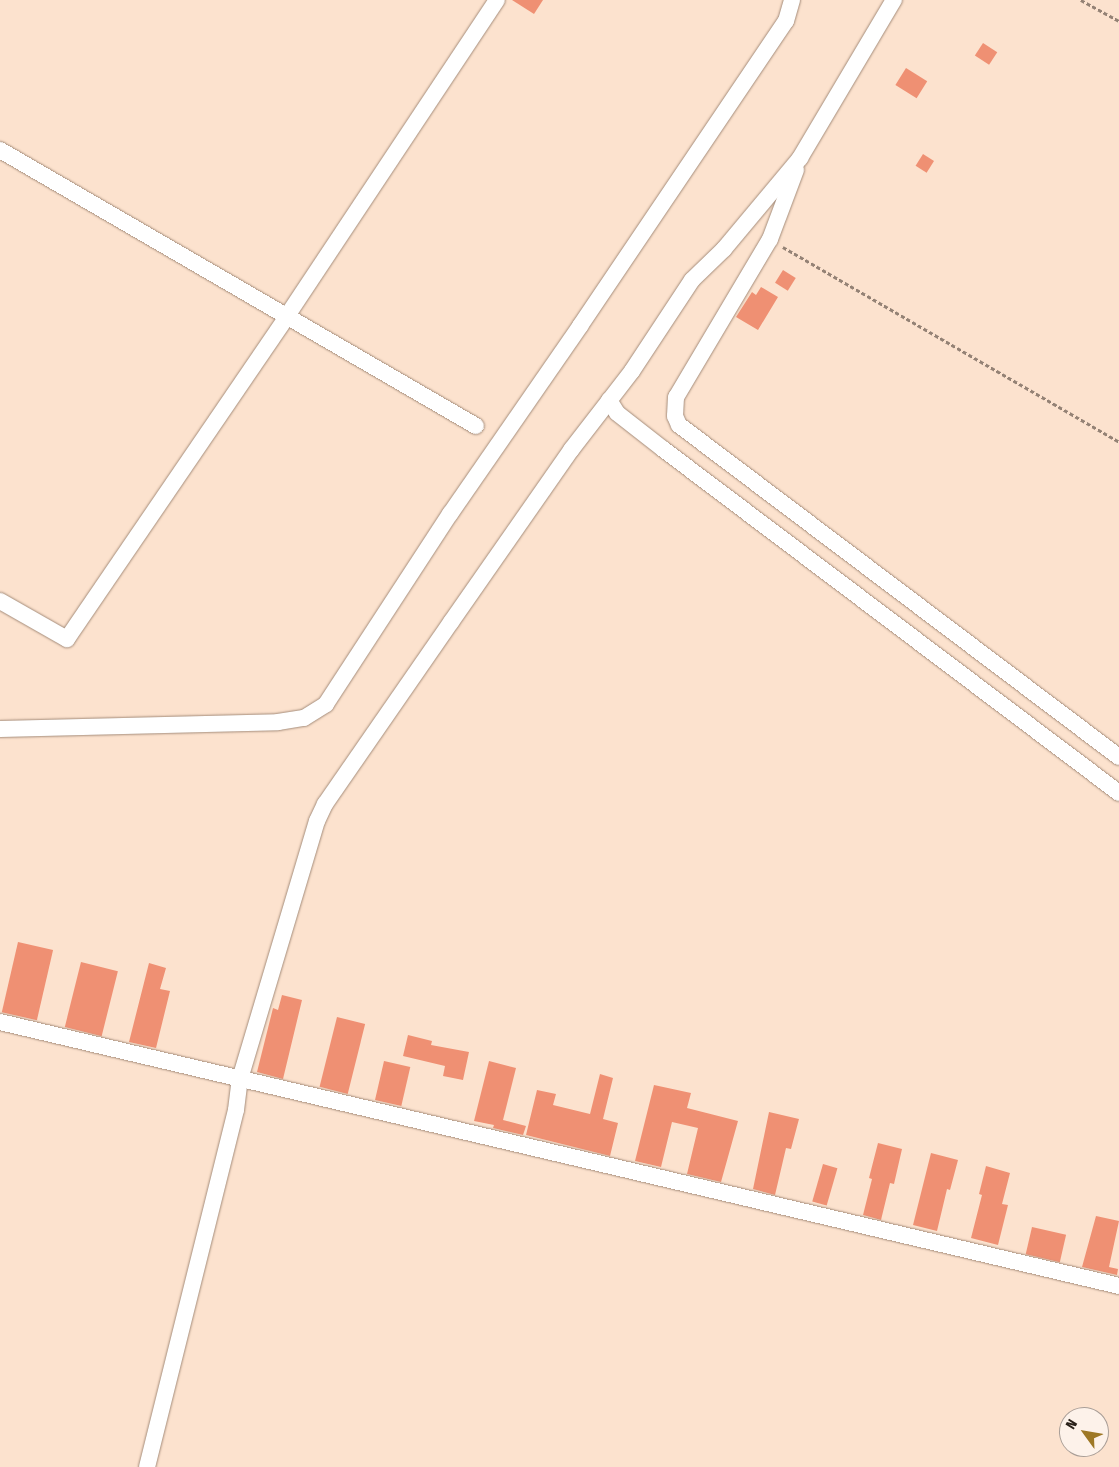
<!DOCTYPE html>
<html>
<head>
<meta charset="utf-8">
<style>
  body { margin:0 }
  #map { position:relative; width:1119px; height:1467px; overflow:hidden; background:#fce2ce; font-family:"Fira Sans Condensed",sans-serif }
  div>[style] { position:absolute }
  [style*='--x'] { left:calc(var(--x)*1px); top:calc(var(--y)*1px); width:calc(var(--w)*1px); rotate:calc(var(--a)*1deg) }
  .building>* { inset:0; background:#ef9073; transform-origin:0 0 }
  .path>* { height:2.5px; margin-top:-1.25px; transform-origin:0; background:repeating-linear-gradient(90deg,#948275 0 4px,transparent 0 6.5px) }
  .roads { filter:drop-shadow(0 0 1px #a48c7a) drop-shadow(0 0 1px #a48c7a) }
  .street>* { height:16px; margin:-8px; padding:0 8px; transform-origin:8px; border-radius:8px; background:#fff }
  span { translate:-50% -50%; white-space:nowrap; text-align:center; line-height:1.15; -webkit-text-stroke:4px #fdf2ea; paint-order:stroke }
  .north { position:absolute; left:1059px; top:1407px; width:50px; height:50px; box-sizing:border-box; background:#fdf2ea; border:1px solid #a99e97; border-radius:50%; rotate:302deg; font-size:14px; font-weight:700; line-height:20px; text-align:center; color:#2a211a }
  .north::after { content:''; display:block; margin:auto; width:18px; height:22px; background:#9e7825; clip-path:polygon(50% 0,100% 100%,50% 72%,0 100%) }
</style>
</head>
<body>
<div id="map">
  <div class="building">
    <div style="clip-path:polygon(512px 0,543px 0,534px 14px)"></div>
    <div style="left:983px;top:43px;width:17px;height:15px;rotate:33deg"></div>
    <div style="left:906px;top:68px;width:25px;height:20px;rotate:32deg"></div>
    <div style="left:923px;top:154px;width:13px;height:14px;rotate:32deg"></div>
    <div style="left:783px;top:270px;width:15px;height:15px;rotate:32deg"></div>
    <div style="clip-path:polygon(761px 287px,778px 297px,758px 330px,736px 317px,752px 292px,756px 295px)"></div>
    <div style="left:18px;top:942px;width:36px;height:72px;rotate:13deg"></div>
    <div style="left:81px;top:962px;width:38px;height:67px;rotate:14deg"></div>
    <div style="clip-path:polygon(149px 963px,166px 968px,160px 989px,170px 991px,156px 1048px,129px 1042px)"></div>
    <div style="clip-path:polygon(282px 995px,302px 1000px,283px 1079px,257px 1072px,273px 1008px,278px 1010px)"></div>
    <div style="left:337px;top:1017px;width:29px;height:72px;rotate:14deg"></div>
    <div style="clip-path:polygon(408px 1035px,432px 1041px,431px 1045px,469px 1052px,463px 1080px,443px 1076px,445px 1066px,403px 1056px)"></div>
    <div style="left:384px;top:1061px;width:27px;height:40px;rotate:13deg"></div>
    <div style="clip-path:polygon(489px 1061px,516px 1068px,503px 1120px,526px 1126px,523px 1135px,493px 1128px,494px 1125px,474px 1121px)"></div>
    <div style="clip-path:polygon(600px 1074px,613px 1078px,603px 1119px,618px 1123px,610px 1156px,526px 1135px,537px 1090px,556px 1094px,553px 1105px,590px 1114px)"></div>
    <div style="clip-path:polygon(654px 1085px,691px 1093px,687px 1108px,738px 1121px,721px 1182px,687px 1174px,698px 1128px,672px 1122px,661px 1167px,635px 1161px)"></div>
    <div style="clip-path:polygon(769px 1112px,799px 1119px,791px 1149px,786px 1148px,775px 1195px,753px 1189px)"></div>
    <div style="clip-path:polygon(878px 1143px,902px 1149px,894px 1184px,890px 1183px,881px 1220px,863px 1215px,872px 1179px,869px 1178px)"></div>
    <div style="clip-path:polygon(931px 1153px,958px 1160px,950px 1190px,947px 1189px,937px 1231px,913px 1225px)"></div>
    <div style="left:823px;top:1164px;width:15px;height:39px;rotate:16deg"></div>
    <div style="clip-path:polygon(986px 1166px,1010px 1173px,1002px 1204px,1008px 1205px,998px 1245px,971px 1238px,982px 1195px,979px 1194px)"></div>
    <div style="clip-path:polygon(1096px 1216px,1119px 1221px,1109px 1267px,1118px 1269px,1117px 1275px,1082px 1267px)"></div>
    <div style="left:1032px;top:1227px;width:35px;height:28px;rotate:13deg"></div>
  </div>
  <div class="path">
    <div style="--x:1081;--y:0;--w:43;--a:28.9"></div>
    <div style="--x:783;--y:247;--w:388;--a:30.1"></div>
  </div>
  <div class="roads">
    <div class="street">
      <div style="--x:0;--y:150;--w:550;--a:30.11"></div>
      <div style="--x:796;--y:170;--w:74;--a:110.6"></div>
      <div style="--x:770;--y:239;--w:184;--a:120.7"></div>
      <div style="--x:676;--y:397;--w:19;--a:93"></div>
      <div style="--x:675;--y:416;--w:10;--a:66"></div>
      <div style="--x:679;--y:425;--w:551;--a:37.04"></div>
      <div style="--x:609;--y:400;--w:15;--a:58"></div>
      <div style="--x:617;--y:413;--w:58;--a:38"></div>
      <div style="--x:663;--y:449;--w:571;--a:37.03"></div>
      <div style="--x:0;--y:601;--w:77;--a:29.6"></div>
      <div style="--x:67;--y:639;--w:391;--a:-55.7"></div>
      <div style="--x:287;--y:316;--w:379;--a:-56.4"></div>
      <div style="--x:0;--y:729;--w:278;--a:-1.4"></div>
      <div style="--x:278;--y:722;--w:26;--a:-9"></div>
      <div style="--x:304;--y:718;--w:26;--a:-32"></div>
      <div style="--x:326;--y:704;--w:227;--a:-56.9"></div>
      <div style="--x:450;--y:514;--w:229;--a:-55.3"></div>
      <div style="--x:580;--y:326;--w:368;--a:-56"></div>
      <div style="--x:786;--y:21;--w:22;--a:-74"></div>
      <div style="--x:0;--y:1022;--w:1150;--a:13.27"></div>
      <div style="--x:147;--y:1467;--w:368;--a:-76"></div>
      <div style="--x:236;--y:1110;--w:31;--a:-83"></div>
      <div style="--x:240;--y:1079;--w:269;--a:-73.4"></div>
      <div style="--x:317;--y:821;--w:19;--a:-65"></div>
      <div style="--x:325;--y:804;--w:221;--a:-55.3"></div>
      <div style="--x:451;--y:622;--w:210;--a:-55.1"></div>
      <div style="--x:571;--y:450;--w:100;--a:-52.3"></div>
      <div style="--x:632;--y:371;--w:109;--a:-56.6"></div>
      <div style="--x:692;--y:280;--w:45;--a:-44.1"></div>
      <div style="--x:724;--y:249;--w:119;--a:-50.1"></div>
      <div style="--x:800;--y:158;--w:184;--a:-59.3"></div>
    </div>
  </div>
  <div class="north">N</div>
</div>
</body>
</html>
